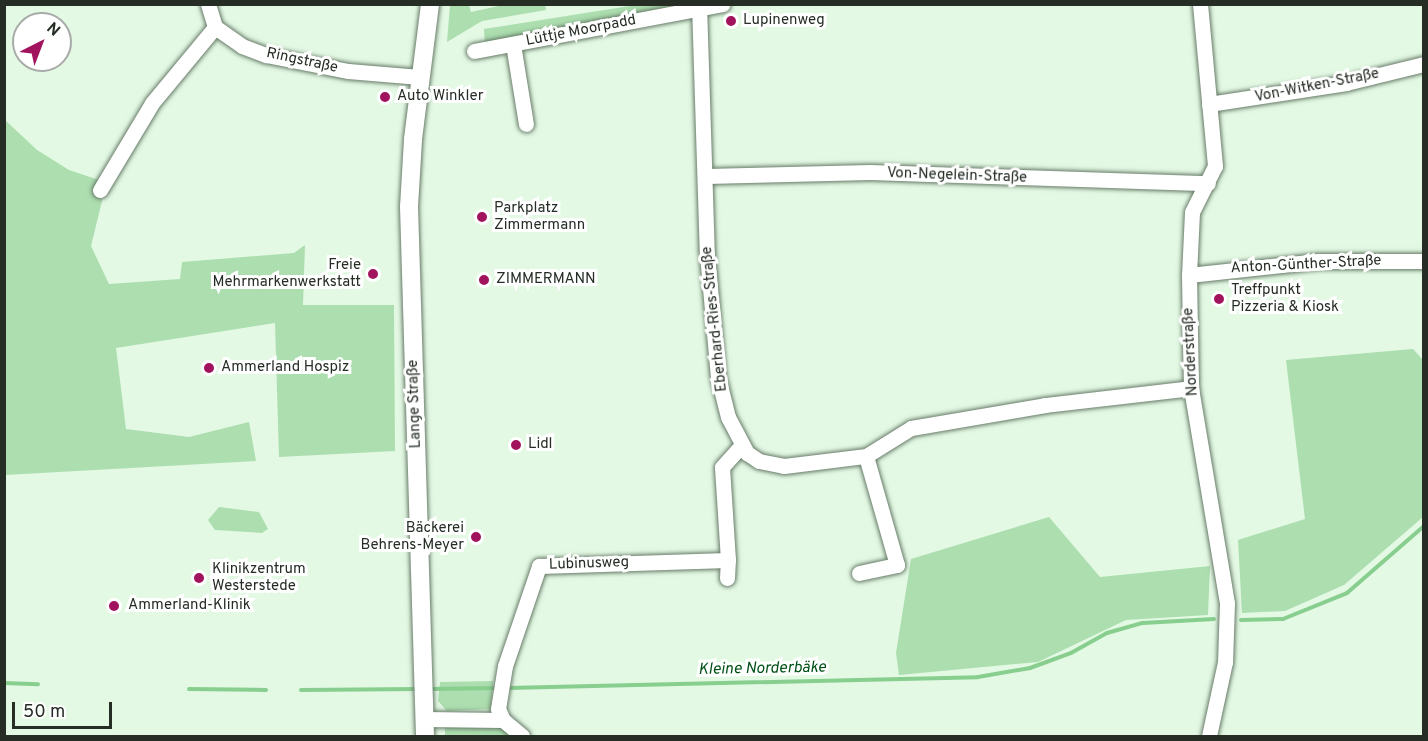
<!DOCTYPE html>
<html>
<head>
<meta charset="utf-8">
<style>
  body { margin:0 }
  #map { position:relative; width:1428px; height:741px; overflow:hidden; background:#e3f9e4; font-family:Overpass,sans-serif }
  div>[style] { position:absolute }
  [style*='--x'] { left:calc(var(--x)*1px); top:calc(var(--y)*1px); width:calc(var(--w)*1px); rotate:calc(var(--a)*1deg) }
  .green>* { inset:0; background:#acdeaf }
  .stream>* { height:4px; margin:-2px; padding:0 2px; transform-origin:2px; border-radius:2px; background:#88ce8e }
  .roads { filter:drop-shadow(0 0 2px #687c69) drop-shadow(0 0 2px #687c69) }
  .minor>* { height:15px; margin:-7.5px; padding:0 7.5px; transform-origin:7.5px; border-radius:7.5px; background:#fff }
  .tertiary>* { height:18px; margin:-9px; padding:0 9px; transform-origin:9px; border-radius:9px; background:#fff }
  .dots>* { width:16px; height:16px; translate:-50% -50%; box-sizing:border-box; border:3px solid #fff; border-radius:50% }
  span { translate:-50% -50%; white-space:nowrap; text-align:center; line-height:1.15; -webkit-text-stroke:6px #fff; paint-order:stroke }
  .poi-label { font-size:15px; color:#252d25 }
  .left { translate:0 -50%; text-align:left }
  .right { translate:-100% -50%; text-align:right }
  .street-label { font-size:15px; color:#252d25 }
  .water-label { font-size:16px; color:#005016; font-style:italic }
  .frame { position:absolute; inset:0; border:6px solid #252d25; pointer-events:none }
  .north { position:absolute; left:12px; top:12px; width:60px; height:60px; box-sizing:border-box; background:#fff; border:2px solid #a8aba8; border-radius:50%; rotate:42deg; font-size:16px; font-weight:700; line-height:24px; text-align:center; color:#252d25 }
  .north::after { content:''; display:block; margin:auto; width:21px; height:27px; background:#a1145d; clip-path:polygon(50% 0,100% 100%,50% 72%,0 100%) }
  .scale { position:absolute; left:12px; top:702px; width:100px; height:27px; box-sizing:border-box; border:3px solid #252d25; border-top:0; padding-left:8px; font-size:18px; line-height:21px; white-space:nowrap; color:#252d25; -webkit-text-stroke:4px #fff; paint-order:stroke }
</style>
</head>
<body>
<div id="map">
  <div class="green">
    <div style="clip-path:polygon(450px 5px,469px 5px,471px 12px,508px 4px,545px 5px,546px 10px,482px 21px,447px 42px)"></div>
    <div style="clip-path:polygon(636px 5px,690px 5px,485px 45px,484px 29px)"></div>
    <div style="clip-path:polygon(4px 119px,37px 150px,69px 170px,99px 180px,102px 201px,91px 246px,109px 284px,180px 279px,182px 262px,294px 253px,305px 245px,303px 305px,394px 305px,395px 451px,279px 457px,275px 323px,116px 348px,126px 429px,189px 437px,249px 422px,256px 461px,5px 475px)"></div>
    <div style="clip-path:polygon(1413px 349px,1423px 360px,1423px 517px,1344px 585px,1285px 611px,1242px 613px,1238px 540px,1305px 519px,1286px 360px)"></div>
    <div style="clip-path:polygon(219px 507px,259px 512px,268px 529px,262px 533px,215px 530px,208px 520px)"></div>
    <div style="clip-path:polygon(1049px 517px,1100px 577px,1210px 566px,1208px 615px,1126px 620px,1038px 662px,899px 675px,896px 653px,911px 559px)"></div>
    <div style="clip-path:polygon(493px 681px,491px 709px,447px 711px,438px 701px,440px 682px)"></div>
    <div style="clip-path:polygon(445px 724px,501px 726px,513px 736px,445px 735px)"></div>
  </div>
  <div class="stream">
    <div style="--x:1241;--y:620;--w:42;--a:-1.4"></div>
    <div style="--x:1283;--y:619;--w:69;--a:-22.1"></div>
    <div style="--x:1347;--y:593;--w:102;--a:-41"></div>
    <div style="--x:4;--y:683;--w:34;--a:2"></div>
    <div style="--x:505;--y:688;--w:473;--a:-1.3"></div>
    <div style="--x:978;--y:677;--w:53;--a:-9.8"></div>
    <div style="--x:1030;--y:668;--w:44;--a:-20.1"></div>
    <div style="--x:1071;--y:653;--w:41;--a:-29.1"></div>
    <div style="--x:1107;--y:633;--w:37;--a:-16"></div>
    <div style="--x:1143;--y:623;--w:71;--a:-3.2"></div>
    <div style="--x:189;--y:689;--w:77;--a:0.7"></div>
    <div style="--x:430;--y:689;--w:67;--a:-0.9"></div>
    <div style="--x:301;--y:690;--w:118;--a:-0.5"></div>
  </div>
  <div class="roads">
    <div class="minor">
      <div style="--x:208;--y:4;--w:24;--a:73"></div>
      <div style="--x:215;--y:27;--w:33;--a:35"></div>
      <div style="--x:242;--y:46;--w:26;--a:21"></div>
      <div style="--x:266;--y:55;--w:84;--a:11"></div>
      <div style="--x:348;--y:71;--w:72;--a:4.8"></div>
      <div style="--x:699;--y:4;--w:250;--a:88.2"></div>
      <div style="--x:707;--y:254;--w:123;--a:84.9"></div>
      <div style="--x:718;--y:377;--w:41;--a:76"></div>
      <div style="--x:728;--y:417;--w:41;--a:62.2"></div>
      <div style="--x:747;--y:453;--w:14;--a:34"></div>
      <div style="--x:759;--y:461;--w:25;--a:11"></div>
      <div style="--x:784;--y:466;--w:83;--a:-7"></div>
      <div style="--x:866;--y:456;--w:53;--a:-31.9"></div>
      <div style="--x:911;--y:428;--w:136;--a:-9.7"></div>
      <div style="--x:1045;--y:405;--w:147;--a:-6.6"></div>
      <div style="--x:1200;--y:4;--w:163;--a:84.7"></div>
      <div style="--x:1215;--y:166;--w:51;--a:116.6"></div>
      <div style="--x:1192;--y:212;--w:63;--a:92.7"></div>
      <div style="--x:1189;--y:275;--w:113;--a:89"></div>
      <div style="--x:1191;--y:388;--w:218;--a:80.5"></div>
      <div style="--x:1227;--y:603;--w:59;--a:91.9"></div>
      <div style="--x:1225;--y:662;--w:76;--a:102.2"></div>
      <div style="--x:513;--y:44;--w:81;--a:80.8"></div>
      <div style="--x:474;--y:51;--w:253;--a:-10.7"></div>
      <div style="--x:1209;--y:104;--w:139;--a:-8.7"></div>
      <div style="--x:1346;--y:83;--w:80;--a:-13.7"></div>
      <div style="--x:706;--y:176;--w:164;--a:-1.4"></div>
      <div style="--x:870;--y:172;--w:338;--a:1.9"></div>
      <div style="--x:100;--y:190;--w:101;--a:-59.1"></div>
      <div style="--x:152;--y:103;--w:99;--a:-50.3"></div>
      <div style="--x:1189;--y:275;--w:130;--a:-6.2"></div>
      <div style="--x:1318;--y:261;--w:106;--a:0"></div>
      <div style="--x:859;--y:573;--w:39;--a:-12"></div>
      <div style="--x:897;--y:565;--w:113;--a:-105.9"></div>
      <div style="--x:727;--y:578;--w:18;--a:-87"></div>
      <div style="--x:424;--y:719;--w:79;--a:0.7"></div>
      <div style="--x:503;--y:720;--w:25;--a:40"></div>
      <div style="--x:503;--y:720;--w:12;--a:-114"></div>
      <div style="--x:498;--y:709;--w:44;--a:-80.8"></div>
      <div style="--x:505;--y:666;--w:106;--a:-71.2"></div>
      <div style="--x:539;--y:566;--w:189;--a:-1.8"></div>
      <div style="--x:728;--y:560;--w:93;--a:-93.7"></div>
      <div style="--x:722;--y:467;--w:28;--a:-48"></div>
    </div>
    <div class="tertiary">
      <div style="--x:425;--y:736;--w:529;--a:-91.73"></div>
      <div style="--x:409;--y:207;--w:68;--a:-86.6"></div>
      <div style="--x:413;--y:139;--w:136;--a:-82.8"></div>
    </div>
  </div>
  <div class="dots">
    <div style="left:731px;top:21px;background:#a1145d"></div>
    <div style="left:385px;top:97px;background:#a1145d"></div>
    <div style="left:482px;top:217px;background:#a1145d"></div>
    <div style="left:373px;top:274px;background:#a1145d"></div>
    <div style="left:484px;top:280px;background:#a1145d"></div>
    <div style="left:1219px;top:299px;background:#a1145d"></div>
    <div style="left:209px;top:368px;background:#a1145d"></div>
    <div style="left:516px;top:445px;background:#a1145d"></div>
    <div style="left:476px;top:537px;background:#a1145d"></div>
    <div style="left:199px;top:578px;background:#a1145d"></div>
    <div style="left:114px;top:606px;background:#a1145d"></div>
  </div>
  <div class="poi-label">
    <span class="left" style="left:743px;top:21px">Lupinenweg</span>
    <span class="left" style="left:397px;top:97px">Auto Winkler</span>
    <span class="left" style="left:494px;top:217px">Parkplatz<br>Zimmermann</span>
    <span class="right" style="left:361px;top:274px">Freie<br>Mehrmarkenwerkstatt</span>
    <span class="left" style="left:496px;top:280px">ZIMMERMANN</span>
    <span class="left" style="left:1231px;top:299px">Treffpunkt<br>Pizzeria &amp; Kiosk</span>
    <span class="left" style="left:221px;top:368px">Ammerland Hospiz</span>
    <span class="left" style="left:528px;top:445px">Lidl</span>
    <span class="right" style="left:464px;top:537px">Bäckerei<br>Behrens-Meyer</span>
    <span class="left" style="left:212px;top:578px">Klinikzentrum<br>Westerstede</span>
    <span class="left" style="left:128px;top:606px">Ammerland-Klinik</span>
  </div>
  <div class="street-label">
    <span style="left:581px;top:31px;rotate:-11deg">Lüttje Moorpadd</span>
    <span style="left:302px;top:61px;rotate:12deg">Ringstraße</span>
    <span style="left:1317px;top:86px;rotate:-11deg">Von-Witken-Straße</span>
    <span style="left:957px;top:176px;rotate:2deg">Von-Negelein-Straße</span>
    <span style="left:1306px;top:265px;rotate:-3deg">Anton-Günther-Straße</span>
    <span style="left:715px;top:319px;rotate:-96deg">Eberhard-Ries-Straße</span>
    <span style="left:1191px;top:352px;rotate:-93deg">Norderstraße</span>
    <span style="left:415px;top:404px;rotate:-92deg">Lange Straße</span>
    <span style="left:589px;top:564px;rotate:-2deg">Lubinusweg</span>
  </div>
  <div class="water-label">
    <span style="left:762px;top:669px;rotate:-1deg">Kleine Norderbäke</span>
  </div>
  <div class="frame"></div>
  <div class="north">N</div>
  <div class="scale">50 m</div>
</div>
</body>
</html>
